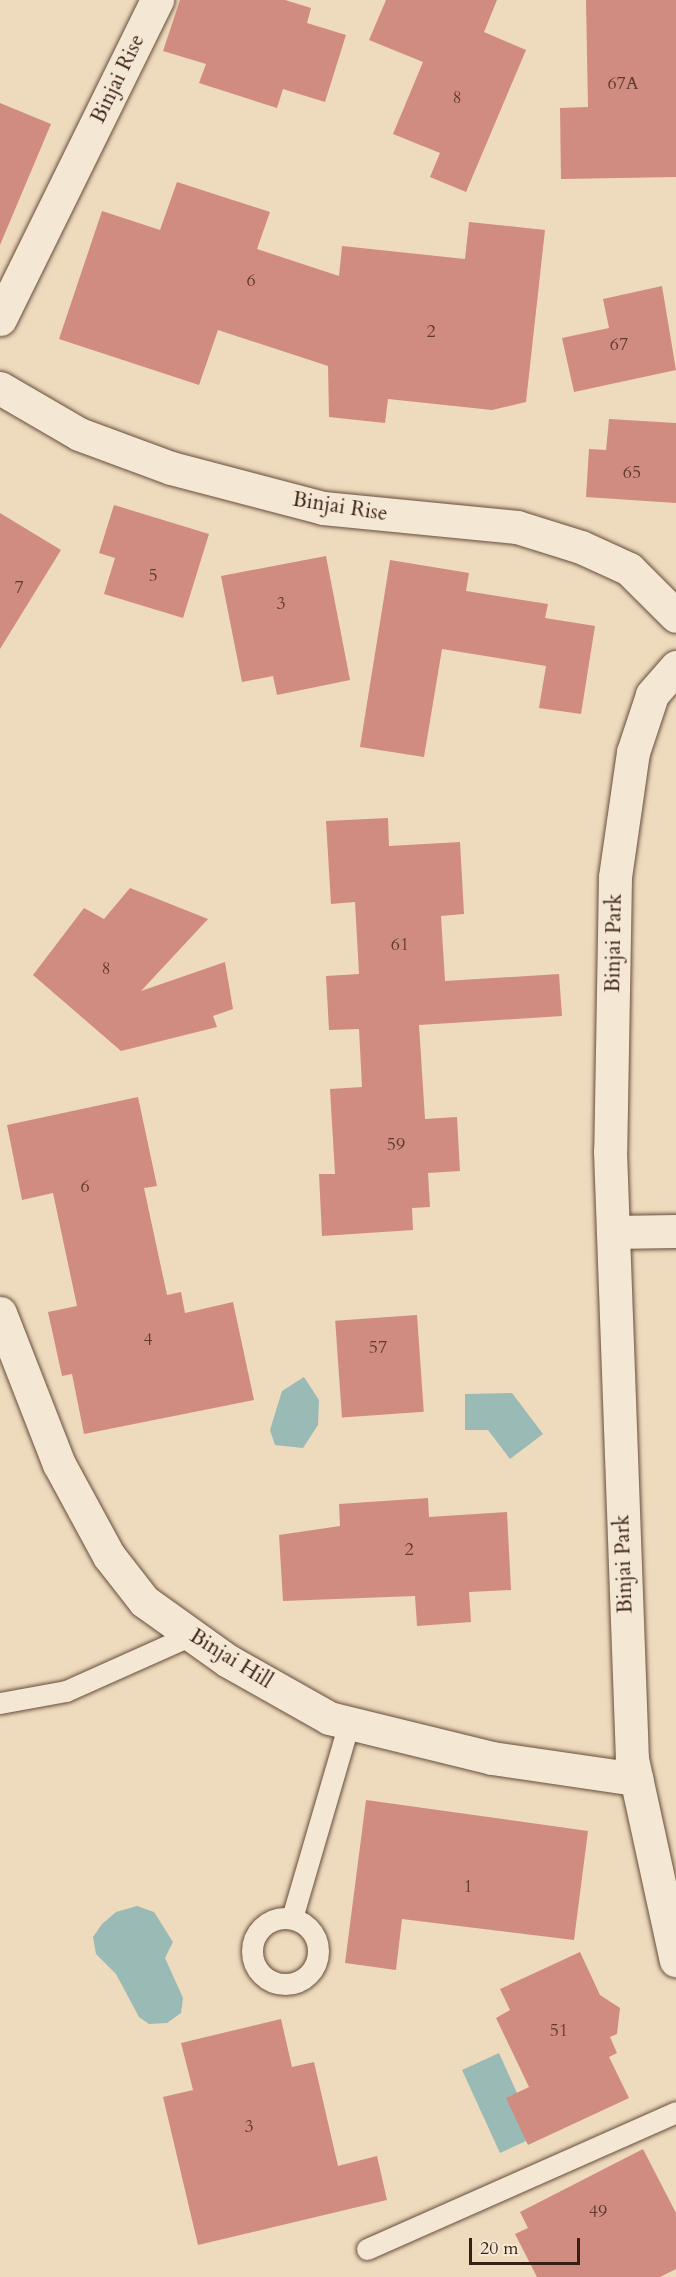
<!DOCTYPE html>
<html>
<head>
<meta charset="utf-8">
<style>
  body { margin:0 }
  #map { position:relative; width:676px; height:2277px; overflow:hidden; background:#eedabc; font-family:Cardo,serif }
  div>[style] { position:absolute }
  [style*='--x'] { left:calc(var(--x)*1px); top:calc(var(--y)*1px); width:calc(var(--w)*1px); rotate:calc(var(--a)*1deg) }
  .water>* { inset:0; background:#9abab6 }
  .building>* { inset:0; background:#d18c81; transform-origin:0 0 }
  .roads { filter:drop-shadow(0 0 2px #674e3e) drop-shadow(0 0 2px #674e3e) }
  .lane>* { height:21px; margin:-10.5px; padding:0 10.5px; transform-origin:10.5px; border-radius:10.5px; background:#f4e7d3 }
  .lane>.ring { margin:-10.5px; padding:0; box-sizing:content-box; background:none; border:21px solid #f4e7d3; border-radius:50% }
  .street>* { height:33px; margin:-16.5px; padding:0 16.5px; transform-origin:16.5px; border-radius:16.5px; background:#f4e7d3 }
  span { translate:-50% -50%; white-space:nowrap; text-align:center; line-height:1.15; -webkit-text-stroke:4.5px #f4e7d3; paint-order:stroke }
  .number-label { font-size:18px; color:#603a2f }
  .number-label span { -webkit-text-stroke-width:0 }
  .street-label { font-size:21px; color:#3a1f14 }
  .scale { position:absolute; left:469px; top:2238px; width:111px; height:27px; box-sizing:border-box; border:3px solid #3a1f14; border-top:0; padding-left:8px; font-size:18px; line-height:21px; white-space:nowrap; color:#3a1f14; -webkit-text-stroke:4px #f4e7d3; paint-order:stroke }
</style>
</head>
<body>
<div id="map">
  <div class="water">
    <div style="clip-path:polygon(304px 1377px,319px 1400px,318px 1425px,303px 1448px,275px 1445px,270px 1430px,282px 1391px)"></div>
    <div style="clip-path:polygon(512px 1393px,543px 1434px,510px 1459px,488px 1430px,465px 1430px,465px 1394px)"></div>
    <div style="clip-path:polygon(137px 1906px,154px 1912px,173px 1942px,165px 1958px,183px 1998px,181px 2013px,167px 2023px,149px 2024px,139px 2017px,116px 1974px,96px 1954px,93px 1937px,102px 1924px,116px 1912px)"></div>
    <div style="clip-path:polygon(499px 2053px,517px 2093px,526px 2141px,500px 2153px,462px 2070px)"></div>
  </div>
  <div class="building">
    <div style="clip-path:polygon(180px 0,285px 0,311px 8px,307px 23px,346px 35px,325px 102px,283px 89px,277px 108px,199px 83px,206px 64px,163px 51px)"></div>
    <div style="clip-path:polygon(386px 0,497px 0,484px 32px,526px 50px,466px 192px,430px 177px,440px 153px,393px 134px,423px 62px,369px 40px)"></div>
    <div style="clip-path:polygon(586px 0,676px 0,676px 177px,561px 179px,560px 108px,588px 107px)"></div>
    <div style="clip-path:polygon(0 103px,51px 124px,0 245px)"></div>
    <div style="clip-path:polygon(177px 182px,270px 212px,257px 249px,339px 276px,342px 246px,465px 259px,469px 222px,545px 230px,526px 402px,492px 410px,388px 399px,385px 423px,329px 417px,328px 366px,218px 330px,199px 385px,59px 339px,102px 211px,160px 230px)"></div>
    <div style="clip-path:polygon(662px 286px,676px 370px,574px 392px,562px 338px,609px 328px,603px 299px)"></div>
    <div style="clip-path:polygon(609px 419px,676px 423px,676px 503px,586px 497px,589px 449px,606px 450px)"></div>
    <div style="clip-path:polygon(114px 505px,209px 534px,183px 618px,104px 594px,115px 558px,99px 553px)"></div>
    <div style="clip-path:polygon(0 513px,61px 550px,0 649px)"></div>
    <div style="clip-path:polygon(326px 556px,350px 680px,277px 695px,273px 676px,242px 682px,221px 576px)"></div>
    <div style="clip-path:polygon(390px 560px,469px 573px,466px 591px,548px 604px,545px 618px,595px 626px,581px 714px,539px 708px,546px 666px,442px 649px,424px 757px,360px 747px)"></div>
    <div style="clip-path:polygon(388px 818px,389px 846px,460px 842px,464px 914px,441px 916px,445px 981px,559px 974px,562px 1016px,419px 1025px,425px 1119px,457px 1117px,460px 1171px,428px 1173px,430px 1207px,412px 1208px,413px 1230px,322px 1236px,319px 1174px,335px 1174px,330px 1089px,362px 1087px,359px 1029px,329px 1030px,326px 976px,359px 974px,355px 902px,331px 904px,326px 821px)"></div>
    <div style="clip-path:polygon(130px 888px,208px 919px,141px 991px,225px 962px,233px 1009px,213px 1016px,217px 1027px,121px 1051px,33px 975px,84px 908px,104px 919px)"></div>
    <div style="clip-path:polygon(138px 1097px,157px 1186px,144px 1188px,167px 1295px,181px 1292px,185px 1313px,233px 1302px,254px 1400px,84px 1434px,72px 1374px,62px 1376px,48px 1312px,77px 1306px,53px 1193px,22px 1200px,7px 1125px)"></div>
    <div style="left:417px;top:1315px;width:97px;height:82px;rotate:86deg"></div>
    <div style="clip-path:polygon(428px 1498px,429px 1517px,507px 1512px,511px 1590px,469px 1592px,471px 1622px,417px 1626px,415px 1596px,283px 1601px,279px 1535px,340px 1526px,339px 1504px)"></div>
    <div style="clip-path:polygon(366px 1800px,588px 1831px,574px 1940px,402px 1919px,396px 1970px,345px 1963px)"></div>
    <div style="clip-path:polygon(580px 1952px,600px 1995px,620px 2008px,617px 2034px,610px 2037px,617px 2053px,609px 2057px,629px 2098px,528px 2145px,506px 2098px,529px 2087px,496px 2018px,510px 2010px,500px 1989px)"></div>
    <div style="clip-path:polygon(281px 2019px,292px 2067px,314px 2062px,338px 2166px,377px 2156px,387px 2200px,198px 2245px,163px 2097px,193px 2090px,181px 2043px)"></div>
    <div style="clip-path:polygon(643px 2149px,676px 2213px,676px 2269px,660px 2277px,537px 2277px,515px 2234px,528px 2228px,520px 2212px)"></div>
  </div>
  <div class="roads">
    <div class="lane">
      <div style="--x:0;--y:1703;--w:67;--a:-10.3"></div>
      <div style="--x:66;--y:1691;--w:137;--a:-24.1"></div>
      <div class="ring" style="left:252px;top:1918px;width:45px;height:45px"></div>
      <div style="--x:292;--y:1918;--w:203;--a:-73.7"></div>
      <div style="--x:367;--y:2249;--w:338;--a:-23.9"></div>
    </div>
    <div class="street">
      <div style="--x:0;--y:319;--w:356;--a:-63.8"></div>
      <div style="--x:0;--y:388;--w:91;--a:30.2"></div>
      <div style="--x:79;--y:434;--w:98;--a:20.3"></div>
      <div style="--x:171;--y:468;--w:157;--a:14.7"></div>
      <div style="--x:323;--y:508;--w:195;--a:5.6"></div>
      <div style="--x:517;--y:527;--w:67;--a:17.4"></div>
      <div style="--x:581;--y:547;--w:53;--a:24.6"></div>
      <div style="--x:629;--y:569;--w:66;--a:45"></div>
      <div style="--x:676;--y:667;--w:37;--a:131"></div>
      <div style="--x:652;--y:695;--w:60;--a:108.4"></div>
      <div style="--x:633;--y:752;--w:126;--a:98.2"></div>
      <div style="--x:615;--y:877;--w:274;--a:91"></div>
      <div style="--x:610;--y:1151;--w:608;--a:87.93"></div>
      <div style="--x:632;--y:1759;--w:206;--a:77.7"></div>
      <div style="--x:613;--y:1232;--w:63;--a:-0.9"></div>
      <div style="--x:0;--y:1313;--w:162;--a:68.7"></div>
      <div style="--x:59;--y:1464;--w:105;--a:61.5"></div>
      <div style="--x:109;--y:1556;--w:57;--a:52.1"></div>
      <div style="--x:144;--y:1601;--w:103;--a:35.5"></div>
      <div style="--x:228;--y:1661;--w:116;--a:29.4"></div>
      <div style="--x:329;--y:1718;--w:168;--a:13.8"></div>
      <div style="--x:492;--y:1758;--w:146;--a:8.3"></div>
    </div>
  </div>
  <div class="number-label">
    <span style="left:623px;top:84px">67A</span>
    <span style="left:457px;top:98px">8</span>
    <span style="left:251px;top:281px">6</span>
    <span style="left:431px;top:332px">2</span>
    <span style="left:619px;top:345px">67</span>
    <span style="left:632px;top:473px">65</span>
    <span style="left:153px;top:576px">5</span>
    <span style="left:19px;top:588px">7</span>
    <span style="left:281px;top:604px">3</span>
    <span style="left:400px;top:945px">61</span>
    <span style="left:106px;top:969px">8</span>
    <span style="left:396px;top:1145px">59</span>
    <span style="left:85px;top:1187px">6</span>
    <span style="left:148px;top:1340px">4</span>
    <span style="left:378px;top:1348px">57</span>
    <span style="left:409px;top:1550px">2</span>
    <span style="left:468px;top:1887px">1</span>
    <span style="left:559px;top:2031px">51</span>
    <span style="left:249px;top:2127px">3</span>
    <span style="left:598px;top:2212px">49</span>
  </div>
  <div class="street-label">
    <span style="left:118px;top:79px;rotate:-64deg">Binjai Rise</span>
    <span style="left:340px;top:507px;rotate:9deg">Binjai Rise</span>
    <span style="left:614px;top:943px;rotate:-89deg">Binjai Park</span>
    <span style="left:624px;top:1564px;rotate:-92deg">Binjai Park</span>
    <span style="left:231px;top:1659px;rotate:32deg">Binjai Hill</span>
  </div>
  <div class="scale">20 m</div>
</div>
</body>
</html>
